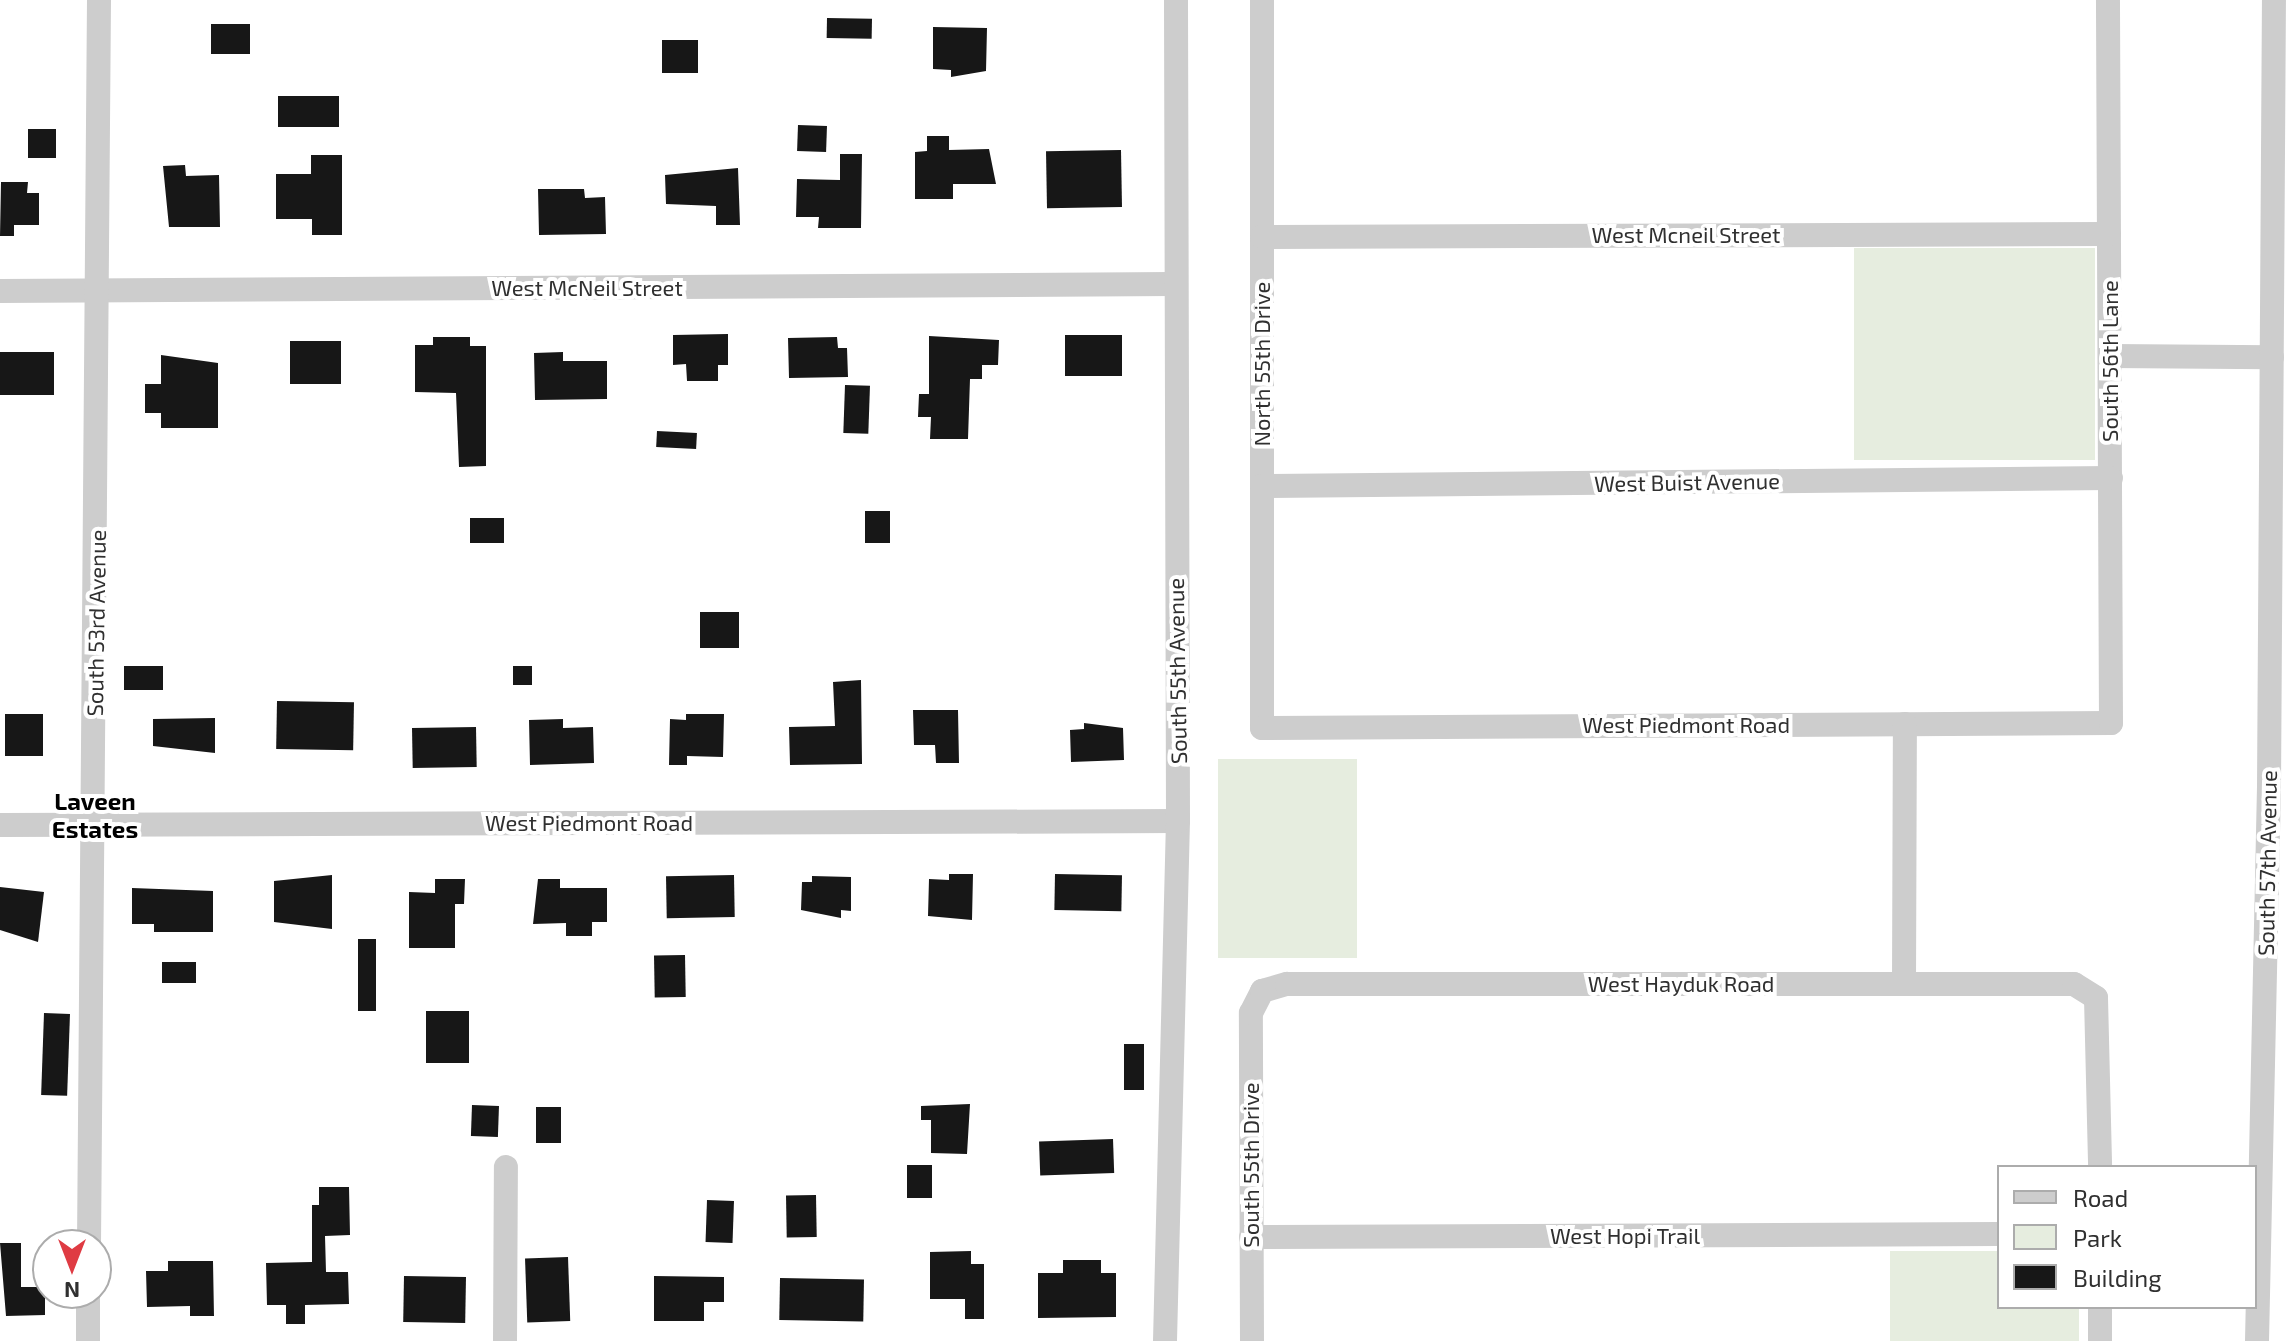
<!DOCTYPE html>
<html>
<head>
<meta charset="utf-8">
<style>
  body { margin:0 }
  #map { position:relative; width:2289px; height:1341px; overflow:hidden; background:#fff; font-family:"Exo 2",sans-serif }
  div>[style] { position:absolute }
  [style*='--x'] { left:calc(var(--x)*1px); top:calc(var(--y)*1px); width:calc(var(--w)*1px); rotate:calc(var(--a)*1deg) }
  .green>* { inset:0; background:#e6eddf; transform-origin:0 0 }
  .building>* { inset:0; background:#171717; transform-origin:0 0 }
  .minor>* { height:24px; margin:-12px; padding:0 12px; transform-origin:12px; border-radius:12px; background:#cdcdcd }
  span { translate:-50% -50%; white-space:nowrap; text-align:center; line-height:1.15; -webkit-text-stroke:8px #fff; paint-order:stroke }
  .street-label { font-size:22px; color:#303030 }
  .neighbourhood-label { font-size:24px; color:#000; font-weight:700 }
  .legend { position:absolute; left:1997px; top:1165px; width:260px; height:144px; box-sizing:border-box; background:#fff; border:2px solid #acacac; margin:0; padding:10px 14px; list-style:none; font-size:24px; color:#303030 }
  .legend li { display:flex; align-items:center; gap:16px; height:40px }
  .legend b { width:40px; border:2px solid #acacac }
  .north { position:absolute; left:32px; top:1229px; width:80px; height:80px; box-sizing:border-box; background:#fff; border:2px solid #acacac; border-radius:50%; rotate:180deg; font-size:22px; font-weight:700; line-height:32px; text-align:center; color:#303030 }
  .north::after { content:''; display:block; margin:auto; width:28px; height:36px; background:#df3b43; clip-path:polygon(50% 0,100% 100%,50% 72%,0 100%) }
</style>
</head>
<body>
<div id="map">
  <div class="green">
    <div style="left:1854px;top:248px;width:241px;height:212px"></div>
    <div style="left:1218px;top:759px;width:139px;height:199px"></div>
    <div style="clip-path:polygon(1890px 1251px,1999px 1251px,1999px 1307px,2079px 1307px,2079px 1341px,1890px 1341px)"></div>
  </div>
  <div class="building">
    <div style="left:827px;top:18px;width:45px;height:20px;rotate:1deg"></div>
    <div style="left:211px;top:24px;width:39px;height:30px"></div>
    <div style="clip-path:polygon(933px 27px,987px 28px,986px 71px,951px 77px,951px 70px,933px 69px)"></div>
    <div style="left:698px;top:40px;width:33px;height:36px;rotate:90deg"></div>
    <div style="left:339px;top:96px;width:31px;height:61px;rotate:90deg"></div>
    <div style="left:798px;top:125px;width:29px;height:26px;rotate:2deg"></div>
    <div style="left:28px;top:129px;width:28px;height:29px"></div>
    <div style="clip-path:polygon(927px 136px,949px 136px,949px 150px,989px 149px,996px 184px,953px 184px,953px 199px,915px 199px,915px 152px,927px 151px)"></div>
    <div style="left:1121px;top:150px;width:57px;height:75px;rotate:89deg"></div>
    <div style="clip-path:polygon(840px 154px,862px 154px,861px 228px,818px 228px,819px 217px,796px 217px,797px 179px,840px 180px)"></div>
    <div style="clip-path:polygon(311px 155px,342px 155px,342px 235px,312px 235px,312px 219px,276px 219px,276px 174px,311px 174px)"></div>
    <div style="clip-path:polygon(185px 165px,186px 176px,219px 175px,220px 227px,169px 227px,163px 166px)"></div>
    <div style="clip-path:polygon(738px 168px,740px 225px,716px 225px,716px 206px,666px 204px,665px 175px)"></div>
    <div style="clip-path:polygon(1px 182px,28px 182px,27px 193px,39px 193px,39px 225px,14px 225px,14px 236px,0 236px)"></div>
    <div style="clip-path:polygon(538px 189px,584px 189px,585px 198px,605px 197px,606px 234px,539px 235px)"></div>
    <div style="clip-path:polygon(728px 334px,728px 365px,718px 365px,718px 381px,687px 381px,686px 364px,673px 365px,673px 335px)"></div>
    <div style="left:1122px;top:335px;width:41px;height:57px;rotate:90deg"></div>
    <div style="clip-path:polygon(929px 336px,999px 340px,998px 365px,982px 365px,982px 379px,970px 379px,968px 439px,930px 439px,931px 417px,918px 417px,919px 394px,929px 394px)"></div>
    <div style="clip-path:polygon(433px 337px,470px 337px,470px 346px,486px 346px,486px 466px,459px 467px,456px 393px,415px 392px,415px 345px,433px 345px)"></div>
    <div style="clip-path:polygon(837px 337px,838px 348px,847px 348px,848px 377px,789px 378px,788px 338px)"></div>
    <div style="left:290px;top:341px;width:51px;height:43px"></div>
    <div style="left:54px;top:352px;width:43px;height:54px;rotate:90deg"></div>
    <div style="clip-path:polygon(563px 352px,563px 361px,607px 361px,607px 399px,535px 400px,534px 353px)"></div>
    <div style="clip-path:polygon(161px 355px,218px 363px,218px 428px,161px 428px,161px 413px,145px 413px,145px 384px,161px 384px)"></div>
    <div style="left:845px;top:385px;width:25px;height:48px;rotate:2deg"></div>
    <div style="left:657px;top:431px;width:40px;height:16px;rotate:3deg"></div>
    <div style="left:865px;top:511px;width:25px;height:32px"></div>
    <div style="left:470px;top:518px;width:34px;height:25px"></div>
    <div style="left:700px;top:612px;width:39px;height:36px"></div>
    <div style="left:124px;top:666px;width:39px;height:24px"></div>
    <div style="left:513px;top:666px;width:19px;height:19px"></div>
    <div style="clip-path:polygon(861px 680px,862px 764px,790px 765px,789px 727px,835px 726px,833px 682px)"></div>
    <div style="left:277px;top:701px;width:77px;height:48px;rotate:1deg"></div>
    <div style="clip-path:polygon(913px 710px,958px 710px,959px 763px,936px 763px,935px 745px,914px 745px)"></div>
    <div style="left:5px;top:714px;width:38px;height:42px"></div>
    <div style="clip-path:polygon(686px 714px,724px 714px,723px 757px,687px 756px,687px 765px,669px 765px,670px 719px,686px 720px)"></div>
    <div style="clip-path:polygon(215px 718px,215px 753px,153px 746px,153px 719px)"></div>
    <div style="clip-path:polygon(563px 719px,563px 728px,593px 727px,594px 763px,530px 765px,529px 720px)"></div>
    <div style="clip-path:polygon(1084px 723px,1123px 728px,1124px 760px,1071px 762px,1070px 730px,1084px 729px)"></div>
    <div style="left:476px;top:727px;width:40px;height:64px;rotate:89deg"></div>
    <div style="clip-path:polygon(949px 874px,973px 874px,972px 920px,928px 916px,929px 879px,949px 880px)"></div>
    <div style="left:1055px;top:874px;width:67px;height:36px;rotate:1deg"></div>
    <div style="clip-path:polygon(332px 875px,332px 929px,274px 922px,274px 881px)"></div>
    <div style="left:734px;top:875px;width:42px;height:68px;rotate:89deg"></div>
    <div style="clip-path:polygon(812px 876px,851px 877px,851px 911px,841px 910px,841px 918px,801px 910px,802px 882px,812px 882px)"></div>
    <div style="clip-path:polygon(435px 879px,465px 879px,464px 904px,455px 904px,455px 948px,409px 948px,409px 892px,435px 893px)"></div>
    <div style="clip-path:polygon(538px 879px,560px 879px,560px 888px,607px 888px,607px 922px,592px 922px,592px 936px,566px 936px,566px 923px,533px 924px)"></div>
    <div style="clip-path:polygon(0 887px,44px 892px,38px 942px,0 930px)"></div>
    <div style="clip-path:polygon(132px 888px,213px 891px,213px 932px,154px 932px,154px 924px,132px 924px)"></div>
    <div style="left:358px;top:939px;width:18px;height:72px"></div>
    <div style="left:685px;top:955px;width:42px;height:31px;rotate:89deg"></div>
    <div style="left:162px;top:962px;width:34px;height:21px"></div>
    <div style="left:426px;top:1011px;width:43px;height:52px"></div>
    <div style="left:44px;top:1013px;width:26px;height:82px;rotate:2deg"></div>
    <div style="left:1124px;top:1044px;width:20px;height:46px"></div>
    <div style="clip-path:polygon(970px 1104px,967px 1154px,931px 1153px,931px 1120px,921px 1120px,921px 1106px)"></div>
    <div style="left:472px;top:1105px;width:27px;height:31px;rotate:2deg"></div>
    <div style="left:536px;top:1107px;width:25px;height:36px"></div>
    <div style="left:1113px;top:1139px;width:34px;height:74px;rotate:88deg"></div>
    <div style="left:907px;top:1165px;width:25px;height:33px"></div>
    <div style="clip-path:polygon(319px 1187px,349px 1187px,350px 1235px,325px 1236px,326px 1272px,348px 1272px,349px 1304px,305px 1305px,305px 1324px,286px 1324px,286px 1305px,267px 1305px,266px 1263px,312px 1262px,312px 1205px,319px 1205px)"></div>
    <div style="left:816px;top:1195px;width:42px;height:30px;rotate:89deg"></div>
    <div style="left:707px;top:1200px;width:27px;height:42px;rotate:2deg"></div>
    <div style="clip-path:polygon(0 1243px,21px 1243px,21px 1287px,45px 1287px,45px 1315px,6px 1316px)"></div>
    <div style="clip-path:polygon(971px 1251px,971px 1264px,984px 1264px,984px 1319px,965px 1319px,965px 1299px,930px 1299px,930px 1252px)"></div>
    <div style="left:568px;top:1257px;width:64px;height:43px;rotate:88deg"></div>
    <div style="clip-path:polygon(1063px 1260px,1101px 1260px,1101px 1273px,1116px 1273px,1116px 1317px,1038px 1318px,1038px 1273px,1063px 1273px)"></div>
    <div style="clip-path:polygon(168px 1261px,213px 1261px,214px 1316px,190px 1316px,190px 1306px,147px 1307px,146px 1271px,168px 1271px)"></div>
    <div style="left:404px;top:1276px;width:62px;height:46px;rotate:1deg"></div>
    <div style="clip-path:polygon(654px 1276px,724px 1277px,724px 1302px,704px 1302px,704px 1321px,654px 1321px)"></div>
    <div style="left:780px;top:1278px;width:84px;height:42px;rotate:1deg"></div>
  </div>
  <div class="minor">
    <div style="--x:1262;--y:0;--w:728;--a:90"></div>
    <div style="--x:1262;--y:728;--w:849;--a:-0.34"></div>
    <div style="--x:2111;--y:723;--w:723;--a:-90.24"></div>
    <div style="--x:1262;--y:237;--w:847;--a:-0.2"></div>
    <div style="--x:0;--y:291;--w:1173;--a:-0.34"></div>
    <div style="--x:2110;--y:356;--w:162;--a:0.4"></div>
    <div style="--x:1262;--y:486;--w:849;--a:-0.54"></div>
    <div style="--x:0;--y:825;--w:1178;--a:-0.19"></div>
    <div style="--x:1904;--y:984;--w:260;--a:-89.8"></div>
    <div style="--x:1251;--y:1237;--w:748;--a:-0.23"></div>
    <div style="--x:89;--y:1245;--w:1245;--a:-89.54"></div>
    <div style="--x:88;--y:1341;--w:48;--a:-90"></div>
    <div style="--x:505;--y:1341;--w:174;--a:-89.7"></div>
    <div style="--x:1165;--y:1341;--w:520;--a:-88.57"></div>
    <div style="--x:1178;--y:821;--w:821;--a:-90.14"></div>
    <div style="--x:1252;--y:1341;--w:328;--a:-90.2"></div>
    <div style="--x:1251;--y:1013;--w:25;--a:-63"></div>
    <div style="--x:1262;--y:991;--w:26;--a:-16"></div>
    <div style="--x:1287;--y:984;--w:787;--a:0"></div>
    <div style="--x:2074;--y:984;--w:26;--a:32"></div>
    <div style="--x:2096;--y:998;--w:169;--a:88.6"></div>
    <div style="--x:2100;--y:1341;--w:34;--a:-90"></div>
    <div style="--x:2257;--y:1341;--w:553;--a:-88.76"></div>
    <div style="--x:2269;--y:788;--w:788;--a:-89.64"></div>
  </div>
  <div class="street-label">
    <span style="left:1686px;top:235px">West Mcneil Street</span>
    <span style="left:587px;top:288px">West McNeil Street</span>
    <span style="left:2110px;top:361px;rotate:-90deg">South 56th Lane</span>
    <span style="left:1262px;top:364px;rotate:-90deg">North 55th Drive</span>
    <span style="left:1687px;top:482px;rotate:-1deg">West Buist Avenue</span>
    <span style="left:96px;top:623px;rotate:-89deg">South 53rd Avenue</span>
    <span style="left:1177px;top:671px;rotate:-91deg">South 55th Avenue</span>
    <span style="left:1686px;top:725px">West Piedmont Road</span>
    <span style="left:589px;top:823px">West Piedmont Road</span>
    <span style="left:2267px;top:863px;rotate:-89deg">South 57th Avenue</span>
    <span style="left:1681px;top:984px">West Hayduk Road</span>
    <span style="left:1251px;top:1165px;rotate:-90deg">South 55th Drive</span>
    <span style="left:1625px;top:1236px">West Hopi Trail</span>
  </div>
  <div class="neighbourhood-label">
    <span style="left:95px;top:815px">Laveen<br>Estates</span>
  </div>
  <ul class="legend">
  <li><b style="height:10px;background:#cdcdcd"></b>Road</li>
  <li><b style="height:22px;background:#e6eddf"></b>Park</li>
  <li><b style="height:22px;background:#171717"></b>Building</li>
  </ul>
  <div class="north">N</div>
</div>
</body>
</html>
